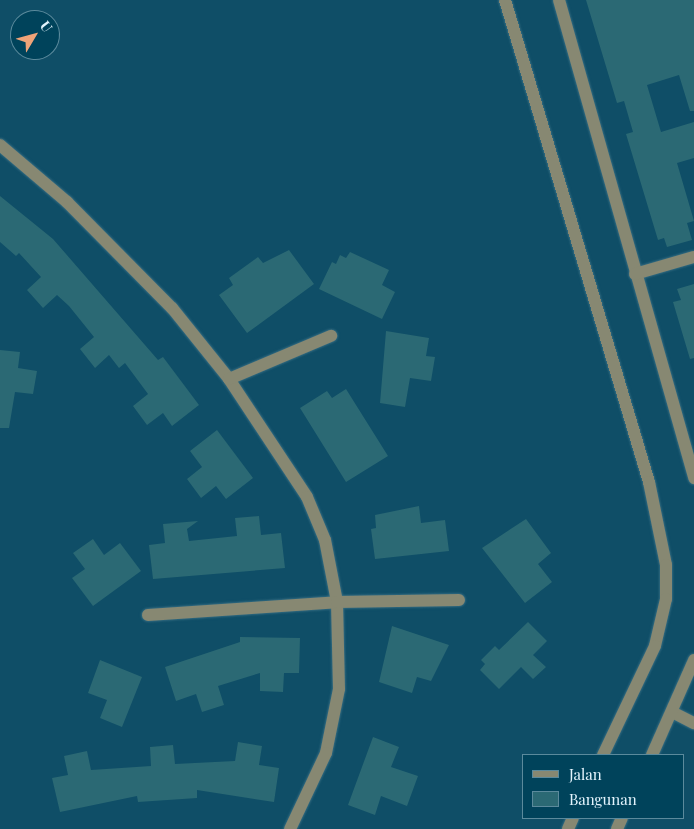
<!DOCTYPE html>
<html>
<head>
<meta charset="utf-8">
<style>
  body { margin:0 }
  #map { position:relative; width:694px; height:829px; overflow:hidden; background:#0f4e67; font-family:"Playfair Display",serif }
  div>[style] { position:absolute }
  [style*='--x'] { left:calc(var(--x)*1px); top:calc(var(--y)*1px); width:calc(var(--w)*1px); rotate:calc(var(--a)*1deg) }
  .building>* { inset:0; background:#2b6974 }
  .roads { filter:drop-shadow(0 0 1px #356c82) drop-shadow(0 0 1px #356c82) }
  .minor>* { height:12px; margin:-6px; padding:0 6px; transform-origin:6px; border-radius:6px; background:#878872 }
  span { translate:-50% -50%; white-space:nowrap; text-align:center; line-height:1.15; -webkit-text-stroke:4px #00435b; paint-order:stroke }
  .legend { position:absolute; left:522px; top:754px; width:162px; height:65px; box-sizing:border-box; background:#00435b; border:1px solid #5b8a9c; margin:0; padding:6px 9px; list-style:none; font-size:15px; color:#e3f4fd }
  .legend li { display:flex; align-items:center; gap:10px; height:25px }
  .legend b { width:25px; border:1px solid #5b8a9c }
  .north { position:absolute; left:10px; top:10px; width:50px; height:50px; box-sizing:border-box; background:#00435b; border:1px solid #5b8a9c; border-radius:50%; rotate:53deg; font-size:14px; font-weight:700; line-height:20px; text-align:center; color:#e3f4fd }
  .north::after { content:''; display:block; margin:auto; width:18px; height:22px; background:#efa378; clip-path:polygon(50% 0,100% 100%,50% 72%,0 100%) }
</style>
</head>
<body>
<div id="map">
  <div class="building">
    <div style="clip-path:polygon(586px 0,694px 0,694px 111px,690px 111px,679px 75px,647px 85px,661px 132px,694px 122px,694px 158px,677px 163px,694px 221px,687px 223px,692px 240px,667px 247px,664px 238px,658px 240px,626px 134px,633px 132px,624px 101px,617px 103px)"></div>
    <div style="clip-path:polygon(0 196px,53px 239px,158px 360px,163px 357px,199px 405px,172px 426px,163px 413px,147px 425px,133px 406px,148px 394px,125px 363px,119px 368px,109px 355px,95px 368px,80px 349px,94px 337px,69px 306px,57px 295px,43px 308px,27px 290px,41px 277px,19px 253px,16px 256px,0 242px)"></div>
    <div style="clip-path:polygon(289px 250px,314px 284px,247px 333px,219px 295px,233px 285px,229px 278px,258px 257px,263px 263px)"></div>
    <div style="clip-path:polygon(350px 252px,389px 270px,382px 285px,395px 292px,382px 319px,319px 289px,332px 262px,336px 264px,340px 255px,346px 258px)"></div>
    <div style="clip-path:polygon(694px 284px,694px 358px,690px 359px,673px 302px,681px 300px,677px 289px)"></div>
    <div style="clip-path:polygon(386px 331px,429px 338px,426px 356px,435px 357px,431px 381px,410px 378px,405px 407px,380px 403px)"></div>
    <div style="clip-path:polygon(0 350px,20px 352px,18px 368px,37px 371px,33px 394px,15px 392px,9px 428px,0 428px)"></div>
    <div style="clip-path:polygon(346px 389px,388px 456px,346px 482px,300px 408px,327px 391px,332px 398px)"></div>
    <div style="clip-path:polygon(217px 430px,253px 478px,226px 499px,216px 486px,201px 498px,187px 479px,202px 467px,190px 451px)"></div>
    <div style="clip-path:polygon(419px 506px,421px 523px,445px 520px,449px 551px,375px 559px,371px 529px,376px 528px,375px 515px)"></div>
    <div style="clip-path:polygon(259px 516px,261px 535px,281px 533px,285px 568px,153px 579px,149px 545px,165px 543px,163px 524px,198px 521px,187px 529px,189px 541px,237px 536px,235px 518px)"></div>
    <div style="clip-path:polygon(526px 519px,551px 553px,538px 564px,552px 582px,525px 603px,482px 548px)"></div>
    <div style="clip-path:polygon(93px 539px,104px 555px,120px 543px,141px 571px,93px 606px,72px 578px,85px 569px,73px 553px)"></div>
    <div style="clip-path:polygon(528px 622px,547px 641px,533px 655px,546px 667px,533px 679px,521px 667px,499px 689px,480px 670px,485px 664px,481px 660px,495px 646px,499px 650px)"></div>
    <div style="clip-path:polygon(392px 626px,449px 645px,431px 681px,417px 677px,412px 693px,379px 682px)"></div>
    <div style="clip-path:polygon(240px 637px,300px 638px,299px 673px,284px 673px,283px 692px,260px 691px,260px 673px,218px 686px,224px 705px,202px 712px,196px 694px,176px 701px,165px 667px,240px 642px)"></div>
    <div style="clip-path:polygon(100px 660px,142px 677px,122px 727px,100px 718px,107px 700px,88px 693px)"></div>
    <div style="clip-path:polygon(373px 737px,399px 747px,391px 767px,418px 776px,407px 806px,381px 796px,375px 815px,348px 805px)"></div>
    <div style="clip-path:polygon(238px 742px,262px 746px,259px 765px,279px 768px,274px 802px,197px 790px,197px 798px,138px 802px,137px 796px,60px 812px,52px 778px,68px 775px,64px 756px,87px 751px,91px 770px,151px 766px,150px 747px,173px 745px,175px 764px,235px 761px)"></div>
  </div>
  <div class="roads">
    <div class="minor">
      <div style="--x:505;--y:0;--w:503;--a:73.37"></div>
      <div style="--x:649;--y:482;--w:85;--a:78.4"></div>
      <div style="--x:666;--y:565;--w:34;--a:90"></div>
      <div style="--x:666;--y:599;--w:48;--a:103.2"></div>
      <div style="--x:655;--y:646;--w:121;--a:115.5"></div>
      <div style="--x:559;--y:0;--w:497;--a:74.2"></div>
      <div style="--x:0;--y:145;--w:88;--a:40.4"></div>
      <div style="--x:67;--y:202;--w:149;--a:45.3"></div>
      <div style="--x:172;--y:308;--w:91;--a:51.2"></div>
      <div style="--x:229;--y:379;--w:141;--a:56.5"></div>
      <div style="--x:307;--y:497;--w:47;--a:67.3"></div>
      <div style="--x:325;--y:540;--w:63;--a:79"></div>
      <div style="--x:337;--y:602;--w:87;--a:88.7"></div>
      <div style="--x:339;--y:689;--w:65;--a:101.5"></div>
      <div style="--x:326;--y:753;--w:84;--a:115.3"></div>
      <div style="--x:635;--y:274;--w:61;--a:-16.1"></div>
      <div style="--x:229;--y:379;--w:111;--a:-22.9"></div>
      <div style="--x:148;--y:615;--w:189;--a:-3.9"></div>
      <div style="--x:337;--y:602;--w:122;--a:-0.9"></div>
      <div style="--x:672;--y:712;--w:25;--a:27"></div>
      <div style="--x:652;--y:755;--w:104;--a:-66.1"></div>
      <div style="--x:568;--y:829;--w:12;--a:-66"></div>
      <div style="--x:617;--y:829;--w:12;--a:-66"></div>
    </div>
  </div>
  <ul class="legend">
  <li><b style="height:6px;background:#878872"></b>Jalan</li>
  <li><b style="height:14px;background:#2b6974"></b>Bangunan</li>
  </ul>
  <div class="north">U</div>
</div>
</body>
</html>
